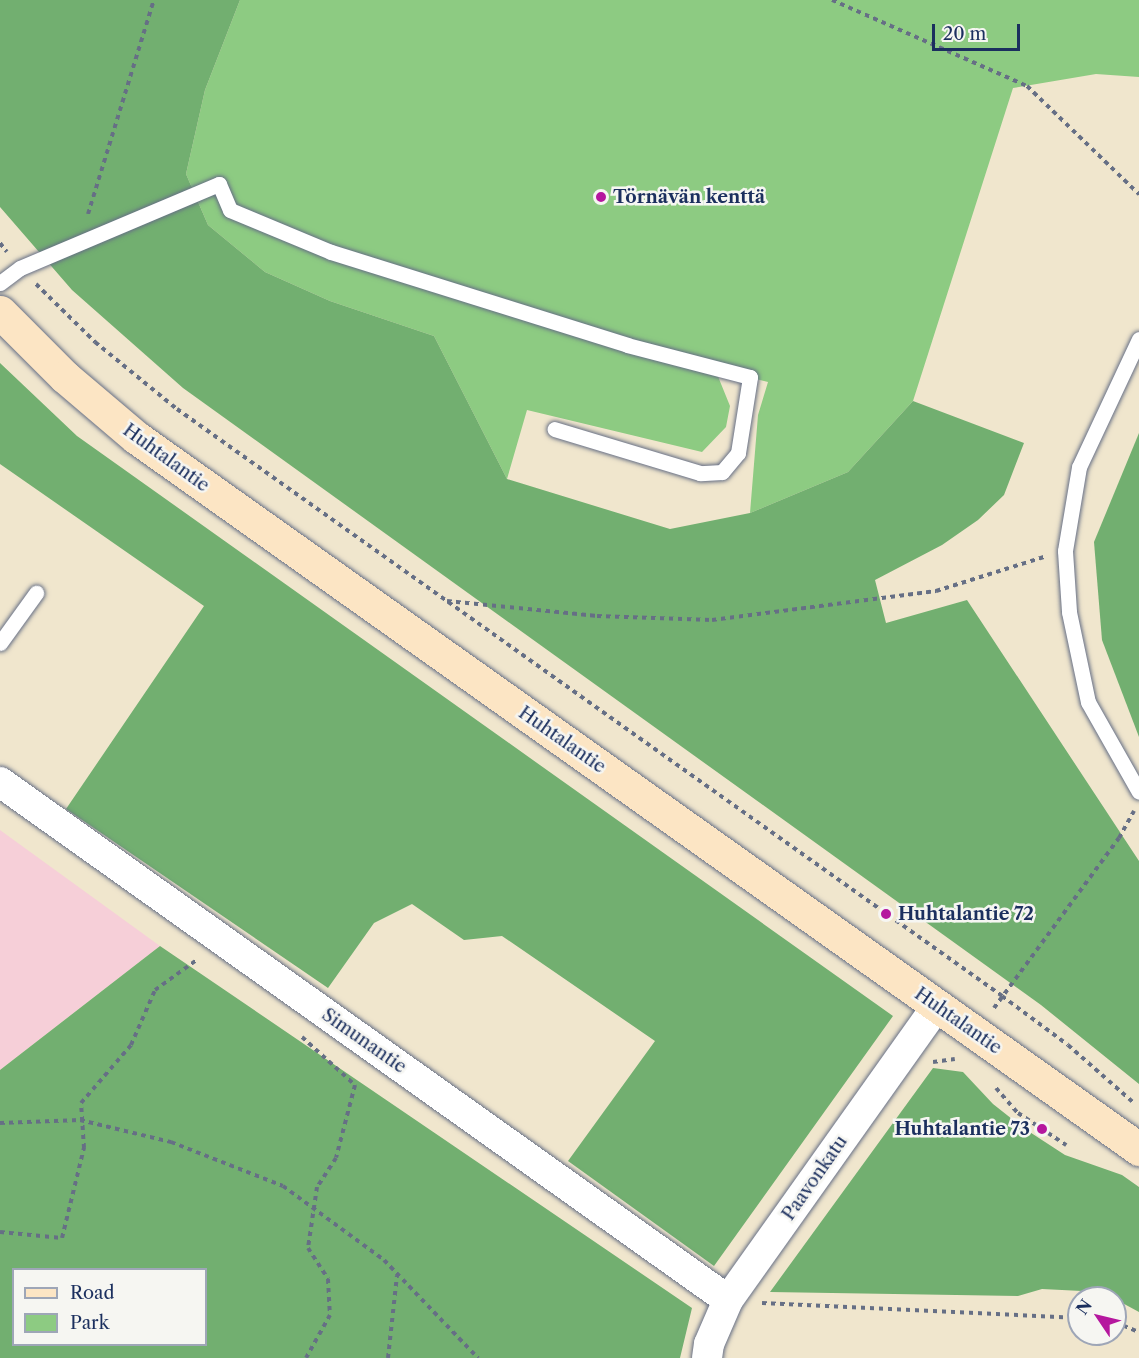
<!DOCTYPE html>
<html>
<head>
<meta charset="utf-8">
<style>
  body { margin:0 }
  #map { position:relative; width:1139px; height:1358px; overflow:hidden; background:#f0e6cd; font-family:"Libre Caslon Text",serif }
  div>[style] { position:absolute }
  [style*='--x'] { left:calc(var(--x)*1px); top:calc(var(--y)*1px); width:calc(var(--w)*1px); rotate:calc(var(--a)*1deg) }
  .built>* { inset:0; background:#f6cfd8 }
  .green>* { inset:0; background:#8dcb82 }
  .forest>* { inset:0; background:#72af70 }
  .path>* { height:4px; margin-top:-2px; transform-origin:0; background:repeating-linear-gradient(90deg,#666f85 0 4.5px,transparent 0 9px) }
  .roads { filter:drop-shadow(0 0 2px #666f85) drop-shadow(0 0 2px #666f85) }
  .service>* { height:15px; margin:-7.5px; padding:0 7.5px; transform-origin:7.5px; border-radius:7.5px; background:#fff }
  .minor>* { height:30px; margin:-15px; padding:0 15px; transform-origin:15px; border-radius:15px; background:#fff }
  .secondary>* { height:33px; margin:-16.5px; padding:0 16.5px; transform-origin:16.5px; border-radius:16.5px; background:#fce5c4 }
  .dots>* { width:16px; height:16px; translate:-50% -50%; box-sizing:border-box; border:3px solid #f6f6f2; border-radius:50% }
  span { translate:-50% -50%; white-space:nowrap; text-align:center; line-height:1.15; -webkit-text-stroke:5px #f6f6f2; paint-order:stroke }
  .poi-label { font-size:18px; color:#1b2f5e; font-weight:700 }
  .left { translate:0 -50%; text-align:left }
  .right { translate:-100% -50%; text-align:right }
  .street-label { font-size:18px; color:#1b2f5e }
  .legend { position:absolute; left:12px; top:1268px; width:195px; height:78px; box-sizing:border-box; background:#f6f6f2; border:2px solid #9ea6b7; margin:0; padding:8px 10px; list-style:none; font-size:18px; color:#1b2f5e }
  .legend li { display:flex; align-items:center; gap:12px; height:30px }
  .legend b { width:30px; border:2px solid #9ea6b7 }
  .north { position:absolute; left:1067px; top:1286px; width:60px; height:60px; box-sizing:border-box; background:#f6f6f2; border:2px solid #9ea6b7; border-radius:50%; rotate:305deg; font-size:16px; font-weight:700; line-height:24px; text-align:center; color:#1b2f5e }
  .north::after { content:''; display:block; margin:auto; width:21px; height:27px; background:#b5179e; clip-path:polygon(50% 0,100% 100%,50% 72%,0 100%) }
  .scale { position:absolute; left:932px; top:24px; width:88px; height:27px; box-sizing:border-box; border:3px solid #1b2f5e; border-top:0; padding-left:8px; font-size:18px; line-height:21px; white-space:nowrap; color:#1b2f5e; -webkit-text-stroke:4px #f6f6f2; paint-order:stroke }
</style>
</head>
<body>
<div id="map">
  <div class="built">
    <div style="clip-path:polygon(0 830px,160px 946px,0 1070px)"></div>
  </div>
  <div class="green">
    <div style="clip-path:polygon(240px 0,1139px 0,1139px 77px,1096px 74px,1013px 88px,913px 401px,848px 472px,750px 513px,758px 415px,768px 382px,715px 369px,730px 406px,726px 427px,702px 452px,527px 410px,507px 479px,434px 336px,330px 301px,265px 272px,208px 225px,186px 174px,205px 90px)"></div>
  </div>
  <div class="forest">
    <div style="clip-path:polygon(0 0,240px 0,205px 90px,186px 174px,208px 225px,265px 272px,330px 301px,434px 336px,507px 479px,670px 529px,750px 513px,848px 472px,913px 401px,1024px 443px,1004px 495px,978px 520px,942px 545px,875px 580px,886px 623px,967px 600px,1139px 861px,1139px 1084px,1041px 1005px,183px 388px,72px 290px,0 207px)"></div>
    <div style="clip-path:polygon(0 363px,77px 436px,893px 1016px,714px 1266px,568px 1161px,655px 1041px,502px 936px,464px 940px,412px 904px,374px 923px,328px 988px,66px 809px,204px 606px,0 464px)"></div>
    <div style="clip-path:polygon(1139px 433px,1139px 737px,1102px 640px,1094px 542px)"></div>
    <div style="clip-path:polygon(evenodd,160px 946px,692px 1308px,680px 1358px,0 1358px,0 1070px,160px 946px,14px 1270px,206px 1270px,206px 1344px,14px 1344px,14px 1270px)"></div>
    <div style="clip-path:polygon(933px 1068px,963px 1072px,993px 1104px,1022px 1127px,1065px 1155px,1122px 1175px,1139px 1187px,1139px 1312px,1102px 1292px,1042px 1289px,1018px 1296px,770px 1292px)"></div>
  </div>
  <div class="path">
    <div style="--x:832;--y:0;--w:213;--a:23.8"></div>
    <div style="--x:1027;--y:86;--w:156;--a:44"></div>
    <div style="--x:88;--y:214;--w:224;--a:-72.9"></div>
    <div style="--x:0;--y:243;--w:11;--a:52"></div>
    <div style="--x:36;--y:284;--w:83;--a:44.5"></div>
    <div style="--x:95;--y:342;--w:106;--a:39.3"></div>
    <div style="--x:177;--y:409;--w:1013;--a:35.43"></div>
    <div style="--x:1002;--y:996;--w:82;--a:36.6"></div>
    <div style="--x:1068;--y:1045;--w:89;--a:41.4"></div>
    <div style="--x:447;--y:601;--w:151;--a:5.7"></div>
    <div style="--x:597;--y:616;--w:115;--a:2"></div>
    <div style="--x:712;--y:620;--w:226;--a:-7.4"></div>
    <div style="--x:936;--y:591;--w:113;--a:-17.5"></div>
    <div style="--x:994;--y:1008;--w:211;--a:-53.7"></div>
    <div style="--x:1119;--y:838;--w:31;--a:-61"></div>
    <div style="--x:302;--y:1037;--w:72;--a:42.2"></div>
    <div style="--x:355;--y:1085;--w:75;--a:104.6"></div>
    <div style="--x:336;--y:1158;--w:35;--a:123"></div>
    <div style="--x:317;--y:1187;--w:62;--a:98.4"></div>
    <div style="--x:308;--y:1248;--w:37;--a:57"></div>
    <div style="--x:328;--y:1279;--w:36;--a:87"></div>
    <div style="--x:330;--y:1315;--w:49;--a:119.2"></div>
    <div style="--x:933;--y:1062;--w:22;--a:-8"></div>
    <div style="--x:996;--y:1088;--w:33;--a:49"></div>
    <div style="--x:1018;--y:1113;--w:58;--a:33.7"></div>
    <div style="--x:0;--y:1123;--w:80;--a:-2.1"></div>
    <div style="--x:80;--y:1120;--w:94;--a:13.6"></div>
    <div style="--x:171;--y:1142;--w:120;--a:21.4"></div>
    <div style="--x:283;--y:1186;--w:125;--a:36.2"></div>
    <div style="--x:384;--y:1260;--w:136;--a:46.2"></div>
    <div style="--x:0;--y:1232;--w:62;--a:5.5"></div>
    <div style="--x:62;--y:1238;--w:93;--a:-76.3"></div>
    <div style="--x:84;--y:1148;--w:45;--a:-93.8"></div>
    <div style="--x:81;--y:1103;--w:77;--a:-49.2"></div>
    <div style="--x:131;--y:1045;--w:60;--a:-66.4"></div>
    <div style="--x:155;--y:990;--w:53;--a:-35.8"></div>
    <div style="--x:762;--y:1303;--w:317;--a:2.7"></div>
    <div style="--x:1115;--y:1322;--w:26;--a:23"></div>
    <div style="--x:388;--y:1358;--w:83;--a:-83.8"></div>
  </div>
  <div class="roads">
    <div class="service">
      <div style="--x:0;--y:283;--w:25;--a:-37"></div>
      <div style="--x:20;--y:268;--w:216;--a:-22.9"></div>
      <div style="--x:219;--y:184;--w:28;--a:67"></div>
      <div style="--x:230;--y:210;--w:109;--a:22.6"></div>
      <div style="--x:331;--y:252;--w:310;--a:17.4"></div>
      <div style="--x:627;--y:345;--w:127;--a:14.6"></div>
      <div style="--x:750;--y:377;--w:77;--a:99"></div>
      <div style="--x:738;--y:453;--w:25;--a:130"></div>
      <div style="--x:722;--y:472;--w:22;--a:177"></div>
      <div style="--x:700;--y:473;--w:152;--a:-163.2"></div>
      <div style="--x:1139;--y:339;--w:141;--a:115.1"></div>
      <div style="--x:1079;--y:467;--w:85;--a:99.5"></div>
      <div style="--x:1065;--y:551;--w:61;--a:86.2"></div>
      <div style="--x:1069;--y:612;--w:92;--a:78.1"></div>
      <div style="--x:1088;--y:702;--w:103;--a:60.5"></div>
      <div style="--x:0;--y:643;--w:62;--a:-54.2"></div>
    </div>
    <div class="minor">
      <div style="--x:0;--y:782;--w:893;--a:35.43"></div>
      <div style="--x:707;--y:1358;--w:14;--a:-82"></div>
      <div style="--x:709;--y:1344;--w:48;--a:-66.6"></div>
      <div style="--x:728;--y:1300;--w:361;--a:-54.6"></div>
    </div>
    <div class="secondary">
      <div style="--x:0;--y:312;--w:92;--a:45"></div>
      <div style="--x:65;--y:377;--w:94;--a:40.3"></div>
      <div style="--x:137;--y:438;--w:1229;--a:35.36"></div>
    </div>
  </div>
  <div class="dots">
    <div style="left:601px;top:197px;background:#b5179e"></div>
    <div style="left:886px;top:914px;background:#b5179e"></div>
    <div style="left:1042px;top:1129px;background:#b5179e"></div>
  </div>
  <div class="poi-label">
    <span class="left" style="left:613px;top:197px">Törnävän kenttä</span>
    <span class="left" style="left:898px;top:914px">Huhtalantie 72</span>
    <span class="right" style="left:1030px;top:1129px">Huhtalantie 73</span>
  </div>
  <div class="street-label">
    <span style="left:166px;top:458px;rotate:36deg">Huhtalantie</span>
    <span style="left:562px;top:740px;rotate:35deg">Huhtalantie</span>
    <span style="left:958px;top:1021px;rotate:35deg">Huhtalantie</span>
    <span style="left:364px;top:1041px;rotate:35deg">Simunantie</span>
    <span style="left:815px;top:1178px;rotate:-55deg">Paavonkatu</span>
  </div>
  <ul class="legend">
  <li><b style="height:8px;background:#fce5c4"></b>Road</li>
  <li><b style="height:16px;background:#8dcb82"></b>Park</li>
  </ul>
  <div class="north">N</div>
  <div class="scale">20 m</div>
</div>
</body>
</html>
